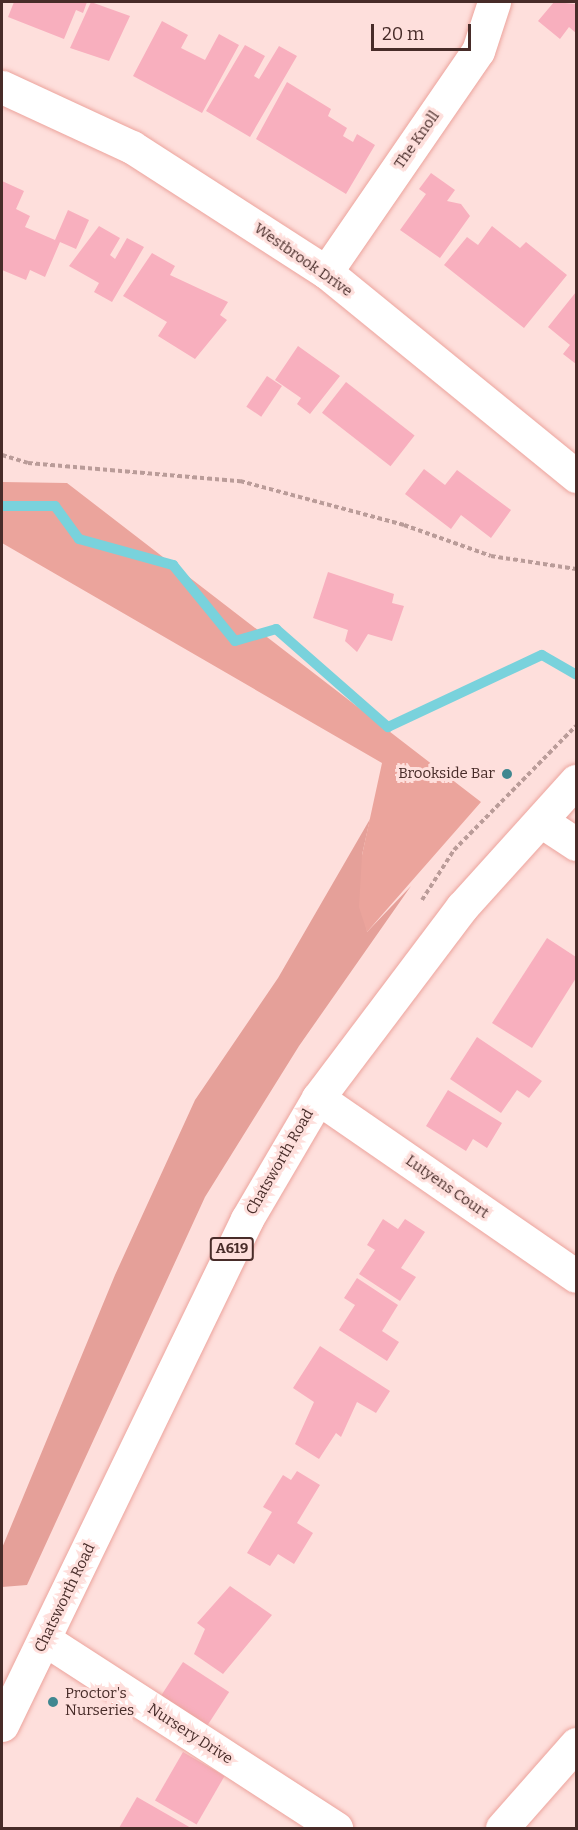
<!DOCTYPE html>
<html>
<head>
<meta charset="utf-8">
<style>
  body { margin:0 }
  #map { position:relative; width:578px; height:1830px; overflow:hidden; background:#fedfdc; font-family:Bitter,serif }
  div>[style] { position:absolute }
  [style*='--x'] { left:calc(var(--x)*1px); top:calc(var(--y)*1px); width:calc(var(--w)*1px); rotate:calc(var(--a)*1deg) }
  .green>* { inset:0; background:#e5a099 }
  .forest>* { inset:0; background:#eba49c }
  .stream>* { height:10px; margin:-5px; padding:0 5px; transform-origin:5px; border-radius:5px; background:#79d2dc }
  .building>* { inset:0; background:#f8afbe; transform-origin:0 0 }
  .path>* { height:4px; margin-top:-2px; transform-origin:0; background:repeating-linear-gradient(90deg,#ba9c99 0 4.5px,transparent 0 7.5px) }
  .roads { filter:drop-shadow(0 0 2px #eca49d) drop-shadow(0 0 2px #eca49d) }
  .minor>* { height:33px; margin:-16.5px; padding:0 16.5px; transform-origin:16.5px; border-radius:16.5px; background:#fff }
  .highway>* { height:33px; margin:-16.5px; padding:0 16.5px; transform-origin:16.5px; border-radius:16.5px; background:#fff }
  .dots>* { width:16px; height:16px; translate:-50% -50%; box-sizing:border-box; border:3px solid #fedfdc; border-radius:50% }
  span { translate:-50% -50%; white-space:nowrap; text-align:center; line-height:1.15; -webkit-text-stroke:6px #fedfdc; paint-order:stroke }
  .shield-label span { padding:2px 4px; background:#fedfdc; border:2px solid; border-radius:4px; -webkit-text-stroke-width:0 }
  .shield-label { font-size:14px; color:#482c29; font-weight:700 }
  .street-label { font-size:15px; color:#482c29 }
  .poi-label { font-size:15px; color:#482c29 }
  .right { translate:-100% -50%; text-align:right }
  .left { translate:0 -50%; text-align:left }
  .frame { position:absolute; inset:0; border:3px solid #482c29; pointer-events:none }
  .scale { position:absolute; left:371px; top:24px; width:100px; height:27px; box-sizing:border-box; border:3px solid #482c29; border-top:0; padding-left:8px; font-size:18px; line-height:21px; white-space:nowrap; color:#482c29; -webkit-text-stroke:4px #fedfdc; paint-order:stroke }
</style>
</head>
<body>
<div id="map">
  <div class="green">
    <div style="clip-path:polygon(370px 819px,362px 855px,367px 932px,411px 886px,299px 1046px,205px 1197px,27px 1585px,2px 1587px,2px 1548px,115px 1275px,195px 1100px,278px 978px)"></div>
  </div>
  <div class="forest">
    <div style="clip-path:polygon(2px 482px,67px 483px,481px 802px,367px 932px,359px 907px,362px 855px,382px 763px,2px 543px)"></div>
  </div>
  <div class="stream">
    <div style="--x:2;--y:506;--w:53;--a:0"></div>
    <div style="--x:55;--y:506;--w:41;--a:54"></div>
    <div style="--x:79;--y:539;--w:98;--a:15.5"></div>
    <div style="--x:173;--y:565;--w:98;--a:50.8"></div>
    <div style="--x:235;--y:641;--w:43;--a:-16.3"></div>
    <div style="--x:276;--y:629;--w:149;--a:41.2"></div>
    <div style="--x:388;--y:727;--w:170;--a:-25.1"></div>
    <div style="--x:542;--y:655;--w:39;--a:30"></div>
  </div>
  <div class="building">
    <div style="clip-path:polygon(14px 2px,87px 2px,83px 13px,76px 10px,64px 39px,8px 17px)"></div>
    <div style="clip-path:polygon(91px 2px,130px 16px,109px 61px,70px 48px)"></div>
    <div style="clip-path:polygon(554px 2px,576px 4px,576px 33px,569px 27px,560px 39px,538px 21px)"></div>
    <div style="clip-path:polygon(162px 21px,188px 35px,181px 48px,205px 60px,219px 34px,239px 45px,202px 113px,133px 76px)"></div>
    <div style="clip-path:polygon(245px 45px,265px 56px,254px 76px,259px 79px,279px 46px,297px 56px,250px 137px,206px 111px)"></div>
    <div style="clip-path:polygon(287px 82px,331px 109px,328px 116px,347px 128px,343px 136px,353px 142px,357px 134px,375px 145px,346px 194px,256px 139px)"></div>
    <div style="clip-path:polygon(431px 173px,455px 190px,447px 201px,461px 204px,470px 216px,440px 258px,400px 230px,426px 194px,419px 189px)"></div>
    <div style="clip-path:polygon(2px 181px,24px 191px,16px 209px,30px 216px,25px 227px,55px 240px,68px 210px,89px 220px,76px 249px,60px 242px,45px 277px,30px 270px,26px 280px,2px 270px)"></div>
    <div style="clip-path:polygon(99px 226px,120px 238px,110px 255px,115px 259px,127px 238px,144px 247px,112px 302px,94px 292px,99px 283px,69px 266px)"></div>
    <div style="clip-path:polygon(492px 226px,520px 248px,526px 242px,567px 275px,524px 328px,444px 265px,467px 237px,478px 245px)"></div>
    <div style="clip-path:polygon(152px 253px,175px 266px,170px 275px,228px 302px,220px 315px,227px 320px,195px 359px,158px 336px,167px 322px,123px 296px)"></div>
    <div style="clip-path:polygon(576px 292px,576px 364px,563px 354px,570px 345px,548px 327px)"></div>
    <div style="clip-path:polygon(298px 346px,340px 376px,310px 414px,297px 404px,301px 398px,275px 380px)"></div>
    <div style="left:267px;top:376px;width:18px;height:37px;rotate:34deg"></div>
    <div style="left:346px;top:382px;width:87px;height:39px;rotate:38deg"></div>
    <div style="clip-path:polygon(424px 469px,445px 485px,457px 470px,511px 510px,491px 538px,461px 515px,451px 529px,405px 494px)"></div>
    <div style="clip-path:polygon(328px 572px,394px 594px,392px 603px,404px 606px,392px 641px,368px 634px,357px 652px,345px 641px,348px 630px,313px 618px)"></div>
    <div style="clip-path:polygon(547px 938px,576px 957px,576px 978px,532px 1048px,492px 1023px)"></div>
    <div style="clip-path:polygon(477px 1037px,542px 1081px,529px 1098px,517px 1090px,501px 1113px,450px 1079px)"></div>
    <div style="clip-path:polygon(448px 1090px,502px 1123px,487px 1148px,473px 1139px,466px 1151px,426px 1126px)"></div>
    <div style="clip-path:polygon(383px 1219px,398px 1229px,405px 1219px,425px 1232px,401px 1268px,416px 1277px,400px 1301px,359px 1274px,375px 1250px,367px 1245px)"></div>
    <div style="clip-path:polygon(357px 1278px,398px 1305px,382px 1331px,399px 1342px,387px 1361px,339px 1330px,355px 1305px,344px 1298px)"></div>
    <div style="clip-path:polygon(320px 1346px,390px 1391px,376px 1413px,357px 1402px,341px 1437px,336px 1433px,319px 1459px,295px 1444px,314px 1402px,293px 1388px)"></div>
    <div style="clip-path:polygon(297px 1471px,320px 1485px,297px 1523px,313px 1533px,294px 1564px,278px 1554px,270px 1566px,247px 1553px,272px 1512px,263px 1507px,283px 1475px,291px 1480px)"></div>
    <div style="clip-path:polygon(230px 1586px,272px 1615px,223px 1674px,194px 1654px,205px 1629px,197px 1623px)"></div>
    <div style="left:183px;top:1662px;width:55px;height:52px;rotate:33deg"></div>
    <div style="left:183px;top:1752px;width:48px;height:56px;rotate:30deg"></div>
    <div style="clip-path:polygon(137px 1797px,191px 1828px,119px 1828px)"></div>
  </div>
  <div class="path">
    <div style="--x:2;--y:455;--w:27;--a:17"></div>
    <div style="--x:28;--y:463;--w:213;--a:4.9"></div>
    <div style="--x:240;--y:481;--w:170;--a:15"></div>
    <div style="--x:404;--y:525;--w:92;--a:19.6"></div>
    <div style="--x:491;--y:556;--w:86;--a:8.7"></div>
    <div style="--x:422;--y:900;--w:59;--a:-57.4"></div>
    <div style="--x:454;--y:850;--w:174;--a:-45.5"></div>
  </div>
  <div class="roads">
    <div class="minor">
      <div style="--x:2;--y:87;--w:143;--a:24.8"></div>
      <div style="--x:132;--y:147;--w:231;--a:32.8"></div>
      <div style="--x:326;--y:272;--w:323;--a:39.2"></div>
      <div style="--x:326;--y:272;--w:268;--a:-55.5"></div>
      <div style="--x:478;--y:51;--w:52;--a:-71.9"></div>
      <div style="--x:541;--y:821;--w:42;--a:33.3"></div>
      <div style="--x:318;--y:1098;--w:313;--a:34.6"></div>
      <div style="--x:44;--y:1639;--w:348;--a:32.9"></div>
      <div style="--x:502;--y:1828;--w:112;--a:-48.6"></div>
    </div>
    <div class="highway">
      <div style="--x:2;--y:1725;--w:562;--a:-64.16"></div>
      <div style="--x:247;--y:1219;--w:140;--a:-59.6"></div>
      <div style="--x:318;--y:1098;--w:239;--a:-53"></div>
      <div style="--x:462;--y:907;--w:170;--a:-47.9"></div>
    </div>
  </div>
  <div class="dots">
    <div style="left:507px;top:774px;background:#408790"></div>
    <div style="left:53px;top:1702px;background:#408790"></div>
  </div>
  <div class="shield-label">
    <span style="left:232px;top:1249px">A619</span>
  </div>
  <div class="street-label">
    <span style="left:417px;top:140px;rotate:-55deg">The Knoll</span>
    <span style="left:303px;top:260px;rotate:35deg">Westbrook Drive</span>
    <span style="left:280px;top:1162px;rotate:-60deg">Chatsworth Road</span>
    <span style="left:447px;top:1187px;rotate:35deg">Lutyens Court</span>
    <span style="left:65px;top:1598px;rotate:-64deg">Chatsworth Road</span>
    <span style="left:190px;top:1734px;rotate:33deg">Nursery Drive</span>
  </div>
  <div class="poi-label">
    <span class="right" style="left:495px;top:774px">Brookside Bar</span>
    <span class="left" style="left:65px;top:1702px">Proctor's<br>Nurseries</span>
  </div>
  <div class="frame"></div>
  <div class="scale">20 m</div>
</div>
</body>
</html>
